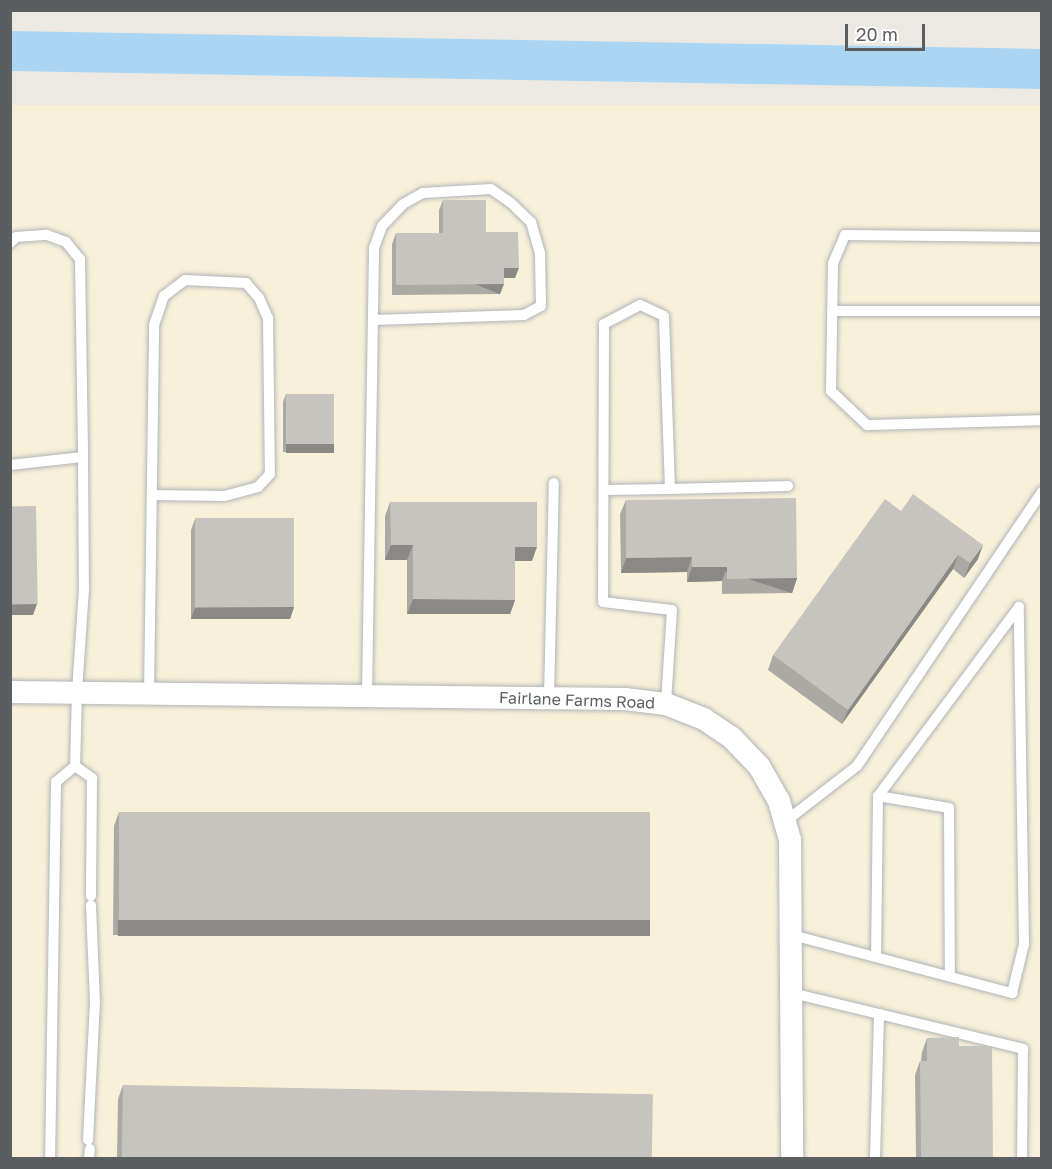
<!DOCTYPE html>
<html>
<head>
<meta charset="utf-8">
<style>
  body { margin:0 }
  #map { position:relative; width:1052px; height:1169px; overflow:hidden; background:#ebe9e2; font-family:"Golos Text",sans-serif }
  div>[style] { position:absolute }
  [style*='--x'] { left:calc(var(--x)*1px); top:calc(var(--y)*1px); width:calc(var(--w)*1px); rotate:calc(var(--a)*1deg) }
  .commercial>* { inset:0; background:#f9f0da; transform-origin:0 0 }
  .water>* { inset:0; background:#aad6f4; transform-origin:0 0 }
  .roads { filter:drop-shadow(0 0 2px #b0b3b6) drop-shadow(0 0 2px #b0b3b6) }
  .service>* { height:10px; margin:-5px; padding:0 5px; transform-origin:5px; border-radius:5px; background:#fff }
  .minor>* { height:22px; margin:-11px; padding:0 11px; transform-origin:11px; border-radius:11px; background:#fff }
  .wall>* { inset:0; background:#aba9a4 }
  .shaded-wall>* { inset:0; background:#8b8986; transform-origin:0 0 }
  .building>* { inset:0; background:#c7c4bf; transform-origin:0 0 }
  span { translate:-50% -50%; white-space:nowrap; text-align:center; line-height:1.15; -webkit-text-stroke:4.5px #fff; paint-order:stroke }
  .street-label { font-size:16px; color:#5b5e61 }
  .frame { position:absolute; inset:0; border:12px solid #5b5e61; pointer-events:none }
  .scale { position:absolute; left:845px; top:24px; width:80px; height:27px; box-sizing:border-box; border:3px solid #5b5e61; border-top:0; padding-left:8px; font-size:18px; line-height:21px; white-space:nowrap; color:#5b5e61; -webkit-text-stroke:4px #fff; paint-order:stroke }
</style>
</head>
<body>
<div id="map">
  <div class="commercial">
    <div style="left:11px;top:105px;width:1030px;height:1053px"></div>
  </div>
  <div class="water">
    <div style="left:11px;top:31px;width:1030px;height:40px;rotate:1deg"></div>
  </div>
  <div class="roads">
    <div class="service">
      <div style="--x:1042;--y:237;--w:197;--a:-179.4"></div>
      <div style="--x:845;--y:235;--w:30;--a:113"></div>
      <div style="--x:833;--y:263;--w:128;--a:90.9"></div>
      <div style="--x:831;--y:391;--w:50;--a:43.4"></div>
      <div style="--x:867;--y:425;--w:175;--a:-1.6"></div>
      <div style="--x:10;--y:243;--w:8;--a:-45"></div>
      <div style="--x:16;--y:237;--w:31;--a:-4"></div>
      <div style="--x:47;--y:235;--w:20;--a:20"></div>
      <div style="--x:66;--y:242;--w:22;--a:51"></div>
      <div style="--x:80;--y:259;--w:198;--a:89.1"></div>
      <div style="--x:832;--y:311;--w:210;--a:0"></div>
      <div style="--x:10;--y:465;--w:73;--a:-6.3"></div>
      <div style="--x:83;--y:457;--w:132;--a:89.6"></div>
      <div style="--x:84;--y:589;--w:103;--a:93.9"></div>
      <div style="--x:77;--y:692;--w:74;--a:91.5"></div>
      <div style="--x:75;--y:766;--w:25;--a:140"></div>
      <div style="--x:56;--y:782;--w:376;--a:90.9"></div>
      <div style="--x:670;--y:489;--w:118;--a:-1.5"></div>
      <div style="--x:604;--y:490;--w:66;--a:-0.9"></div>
      <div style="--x:670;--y:489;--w:173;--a:-92"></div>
      <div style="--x:664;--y:316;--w:26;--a:-155"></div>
      <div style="--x:640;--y:305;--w:41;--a:152.2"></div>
      <div style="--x:604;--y:324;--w:278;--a:90.2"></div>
      <div style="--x:603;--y:602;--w:69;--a:6.6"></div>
      <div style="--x:672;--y:610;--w:94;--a:93.7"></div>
      <div style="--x:149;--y:694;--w:369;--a:-89.2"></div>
      <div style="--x:154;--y:325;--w:31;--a:-71"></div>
      <div style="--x:164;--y:296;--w:26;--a:-37"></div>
      <div style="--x:185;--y:280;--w:61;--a:2.8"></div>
      <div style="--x:246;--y:283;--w:20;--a:49"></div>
      <div style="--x:259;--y:298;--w:22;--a:66"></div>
      <div style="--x:268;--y:318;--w:156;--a:89.3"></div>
      <div style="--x:270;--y:474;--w:18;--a:133"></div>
      <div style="--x:258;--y:487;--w:35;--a:165"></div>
      <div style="--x:224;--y:496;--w:72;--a:-179.2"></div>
      <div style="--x:367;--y:696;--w:448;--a:-89.1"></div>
      <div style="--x:374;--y:248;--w:23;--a:-70"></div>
      <div style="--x:382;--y:226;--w:30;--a:-46"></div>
      <div style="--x:403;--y:204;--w:23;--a:-29"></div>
      <div style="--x:423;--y:193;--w:68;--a:-3.4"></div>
      <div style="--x:491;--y:189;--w:24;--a:35"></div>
      <div style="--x:511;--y:203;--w:28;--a:44"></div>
      <div style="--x:531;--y:222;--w:33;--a:74"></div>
      <div style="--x:540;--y:254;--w:52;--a:88.9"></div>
      <div style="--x:541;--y:306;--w:19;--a:152"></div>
      <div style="--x:524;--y:315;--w:151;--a:178.1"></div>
      <div style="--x:549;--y:698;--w:215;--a:-88.7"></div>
      <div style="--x:75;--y:766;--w:21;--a:35"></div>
      <div style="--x:92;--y:778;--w:118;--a:90.5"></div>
      <div style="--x:878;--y:796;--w:72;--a:9.6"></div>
      <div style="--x:949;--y:808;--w:168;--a:89.7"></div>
      <div style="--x:786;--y:821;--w:90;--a:-37.8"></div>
      <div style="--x:857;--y:766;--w:331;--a:-56"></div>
      <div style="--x:792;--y:935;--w:228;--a:14.8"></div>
      <div style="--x:1012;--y:993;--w:50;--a:-76.2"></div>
      <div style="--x:1024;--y:944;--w:337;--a:-90.9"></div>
      <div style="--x:1019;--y:607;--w:236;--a:126.7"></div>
      <div style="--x:878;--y:796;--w:161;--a:90.7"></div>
      <div style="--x:792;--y:993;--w:238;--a:13.6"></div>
      <div style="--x:1023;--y:1049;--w:109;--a:90.5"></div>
      <div style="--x:88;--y:1140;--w:138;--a:-87.1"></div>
      <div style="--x:95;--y:1002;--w:97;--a:-92.4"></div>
      <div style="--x:89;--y:1158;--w:9;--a:-84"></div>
      <div style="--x:875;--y:1158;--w:144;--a:-88.4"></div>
    </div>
    <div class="minor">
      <div style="--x:10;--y:692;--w:615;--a:0.65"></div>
      <div style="--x:625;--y:699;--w:41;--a:7"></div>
      <div style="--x:666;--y:704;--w:41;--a:21.5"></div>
      <div style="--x:704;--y:719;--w:32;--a:34"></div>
      <div style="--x:731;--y:737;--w:40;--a:46"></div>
      <div style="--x:759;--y:766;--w:40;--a:60.3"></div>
      <div style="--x:779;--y:801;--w:41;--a:74.2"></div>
      <div style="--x:790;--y:840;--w:318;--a:89.6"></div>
    </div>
  </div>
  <div class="wall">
    <div style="clip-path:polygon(443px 200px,486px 232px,515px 278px,504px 278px,500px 294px,392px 295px,392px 244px,396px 233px,439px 233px,439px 210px)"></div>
    <div style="clip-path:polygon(286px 394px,331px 452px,283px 452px,283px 402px)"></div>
    <div style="clip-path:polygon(626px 500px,797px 578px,792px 593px,722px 594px,722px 581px,687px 582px,687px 572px,621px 573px,620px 514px)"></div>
    <div style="clip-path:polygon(390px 502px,532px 561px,515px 561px,515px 600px,510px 614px,407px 614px,407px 560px,385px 560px,385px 516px)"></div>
    <div style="clip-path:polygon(901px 511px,978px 559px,964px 578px,953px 569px,842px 724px,768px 670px,773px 655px)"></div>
    <div style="clip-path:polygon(195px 519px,294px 607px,290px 619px,191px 619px,191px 530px)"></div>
    <div style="clip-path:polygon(119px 812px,650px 922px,644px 936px,113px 935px,114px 826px)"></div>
    <div style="clip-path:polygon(927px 1038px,959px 1046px,993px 1158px,916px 1158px,915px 1075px,920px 1061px,921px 1061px,922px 1052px)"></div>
    <div style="clip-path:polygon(123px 1085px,652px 1158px,117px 1158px,118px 1099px)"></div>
  </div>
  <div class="shaded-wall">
    <div style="clip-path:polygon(504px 268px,519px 268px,515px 278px,500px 278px)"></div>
    <div style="left:504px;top:284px;width:11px;height:108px;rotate:112deg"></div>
    <div style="left:286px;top:444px;width:48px;height:9px"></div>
    <div style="clip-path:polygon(391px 545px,413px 545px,407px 560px,385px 560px)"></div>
    <div style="clip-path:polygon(983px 545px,978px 559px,964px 578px,970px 563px)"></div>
    <div style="clip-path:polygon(515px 547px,537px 547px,532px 561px,510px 561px)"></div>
    <div style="clip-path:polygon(958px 555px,953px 569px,842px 724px,848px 710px)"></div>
    <div style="clip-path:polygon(692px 557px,687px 572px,621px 573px,626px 558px)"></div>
    <div style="clip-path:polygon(692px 567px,727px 567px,722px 581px,687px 582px)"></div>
    <div style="left:797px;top:578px;width:16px;height:70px;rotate:108deg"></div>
    <div style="clip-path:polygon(413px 599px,515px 600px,510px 614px,407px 614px)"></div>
    <div style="clip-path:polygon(10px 604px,37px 604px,33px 615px,10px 615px)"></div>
    <div style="clip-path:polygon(294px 607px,290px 619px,191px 619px,195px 608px)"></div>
    <div style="left:118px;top:920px;width:532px;height:16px"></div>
  </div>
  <div class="building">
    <div style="clip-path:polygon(443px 200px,486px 200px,486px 232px,518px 232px,519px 268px,504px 268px,504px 284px,396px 285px,396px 233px,443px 233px)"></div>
    <div style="left:286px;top:394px;width:48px;height:50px"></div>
    <div style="clip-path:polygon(913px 494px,983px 545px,970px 563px,958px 555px,848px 710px,773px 655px,885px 499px,901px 511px)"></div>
    <div style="clip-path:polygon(796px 498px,797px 578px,727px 579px,727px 567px,692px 567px,692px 557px,626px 558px,626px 500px)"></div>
    <div style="clip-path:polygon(390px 502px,537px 502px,537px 547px,515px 547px,515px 600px,413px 599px,413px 545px,391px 545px)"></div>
    <div style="left:36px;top:506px;width:98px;height:26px;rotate:89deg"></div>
    <div style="left:294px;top:518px;width:89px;height:99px;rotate:90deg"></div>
    <div style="left:119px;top:812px;width:531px;height:108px"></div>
    <div style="clip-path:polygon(959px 1037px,959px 1046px,992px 1046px,993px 1158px,921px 1158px,920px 1061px,927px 1061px,927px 1038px)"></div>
    <div style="left:123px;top:1085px;width:530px;height:73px;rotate:1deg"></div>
  </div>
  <div class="street-label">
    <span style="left:577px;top:700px;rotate:2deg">Fairlane Farms Road</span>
  </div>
  <div class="frame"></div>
  <div class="scale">20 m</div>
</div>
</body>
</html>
